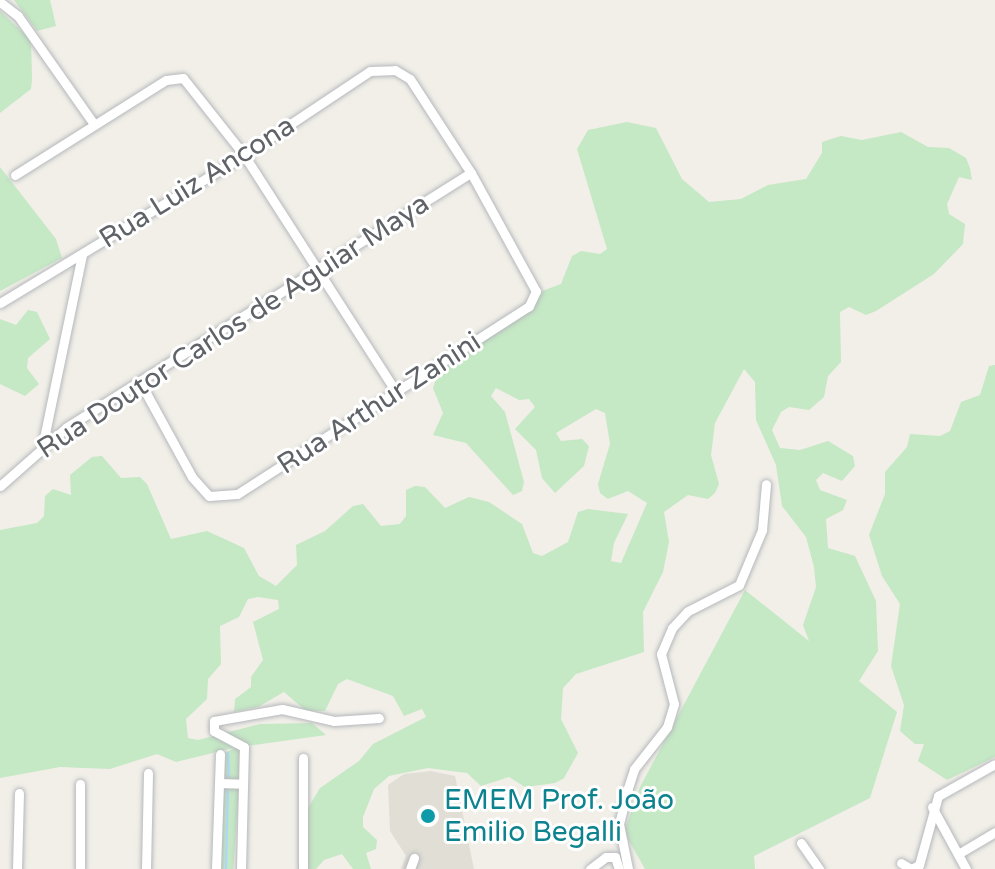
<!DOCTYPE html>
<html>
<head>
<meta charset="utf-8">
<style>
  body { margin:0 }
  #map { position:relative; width:995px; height:869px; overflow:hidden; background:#f1efe8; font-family:"Varela Round",sans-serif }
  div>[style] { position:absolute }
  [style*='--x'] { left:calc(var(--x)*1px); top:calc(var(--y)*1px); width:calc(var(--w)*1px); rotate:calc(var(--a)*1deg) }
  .education>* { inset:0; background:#e1ded6 }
  .green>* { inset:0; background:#c5e8c5; transform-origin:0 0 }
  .stream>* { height:2px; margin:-1px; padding:0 1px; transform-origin:1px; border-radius:1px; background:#aadaff }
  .roads { filter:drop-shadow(0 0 2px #b5b8bc) drop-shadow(0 0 2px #b5b8bc) }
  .minor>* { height:9px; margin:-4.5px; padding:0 4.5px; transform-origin:4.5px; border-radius:4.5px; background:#fff }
  .dots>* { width:22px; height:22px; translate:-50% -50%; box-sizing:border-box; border:4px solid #fff; border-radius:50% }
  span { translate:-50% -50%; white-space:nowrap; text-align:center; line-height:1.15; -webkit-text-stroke:6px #fff; paint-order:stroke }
  .street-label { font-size:28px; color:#5f6368 }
  .culture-label { font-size:28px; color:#0d838f }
  .left { translate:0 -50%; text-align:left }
</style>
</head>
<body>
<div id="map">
  <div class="education">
    <div style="clip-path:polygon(431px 771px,455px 776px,474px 869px,401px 869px,406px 856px,390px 831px,388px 785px,404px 774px)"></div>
  </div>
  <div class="green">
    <div style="clip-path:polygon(14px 0,50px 0,56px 26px,37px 31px)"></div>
    <div style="clip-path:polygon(0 11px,31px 40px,32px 79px,31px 89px,0 113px)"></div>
    <div style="clip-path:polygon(627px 122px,656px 128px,682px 179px,709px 202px,741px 199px,768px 185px,806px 179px,822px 153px,822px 142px,841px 136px,862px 140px,901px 132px,928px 147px,949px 148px,966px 158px,970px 168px,972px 180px,959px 177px,947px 204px,949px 214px,965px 224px,963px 244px,934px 274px,876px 311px,866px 315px,849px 307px,840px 312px,841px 362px,828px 376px,824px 397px,809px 410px,789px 407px,781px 412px,772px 430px,780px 448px,800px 450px,828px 441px,853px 456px,855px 466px,842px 481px,823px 473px,816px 480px,820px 490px,847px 500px,843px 510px,826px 519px,828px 548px,855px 556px,876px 601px,878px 651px,859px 681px,897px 712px,870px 798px,754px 856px,755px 869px,645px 869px,624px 832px,640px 787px,745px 590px,809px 641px,803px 625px,816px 587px,814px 567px,806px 537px,782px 506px,776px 465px,756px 420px,755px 382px,744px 369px,715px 423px,711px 455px,719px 484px,715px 493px,708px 499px,688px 495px,664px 512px,669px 542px,663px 572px,643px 612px,644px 652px,576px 674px,563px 688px,561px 719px,578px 753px,564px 778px,555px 783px,525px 787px,509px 777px,481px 786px,467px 773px,428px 768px,389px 776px,374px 789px,363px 817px,363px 827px,377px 840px,376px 849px,366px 853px,371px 869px,353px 869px,342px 854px,324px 860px,316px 869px,298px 869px,305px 813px,320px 788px,359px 761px,373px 744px,426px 717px,422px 709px,404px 716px,393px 696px,347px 679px,338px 684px,325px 711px,306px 711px,284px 692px,258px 707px,234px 712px,235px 699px,251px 687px,251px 677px,263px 660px,253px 622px,279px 609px,278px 600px,258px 597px,248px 599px,239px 617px,220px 626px,221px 664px,208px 679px,207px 699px,186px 719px,188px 738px,198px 740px,260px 724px,312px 723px,326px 735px,239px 747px,239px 779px,223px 779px,224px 753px,237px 747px,176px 762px,157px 754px,110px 769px,60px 767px,0 778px,0 530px,37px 523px,44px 516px,45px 496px,53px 489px,71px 495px,70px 475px,92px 457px,102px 456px,121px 478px,140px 477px,147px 484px,171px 539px,207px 531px,244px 548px,259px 576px,276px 586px,297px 565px,296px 545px,325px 531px,353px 506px,363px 504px,381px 526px,400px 524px,406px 516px,406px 490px,415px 486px,425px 487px,445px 508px,469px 497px,489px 502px,522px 524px,533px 553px,542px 556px,568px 542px,578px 512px,588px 509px,628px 514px,614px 543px,611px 561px,621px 563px,647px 503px,628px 491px,608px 499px,600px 493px,598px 484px,610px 444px,605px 413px,596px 409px,556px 433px,561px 441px,582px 439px,589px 446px,584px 466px,555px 493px,542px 478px,536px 450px,515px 429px,535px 407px,529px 399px,519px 400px,496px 388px,491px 396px,505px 412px,524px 482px,522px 491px,513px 495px,466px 443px,433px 435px,443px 413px,433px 388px,441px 363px,542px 291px,561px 284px,572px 256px,581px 251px,600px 254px,607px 249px,577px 149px,588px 130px)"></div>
    <div style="clip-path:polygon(0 167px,56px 239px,62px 258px,0 291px)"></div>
    <div style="clip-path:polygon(28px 310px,37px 312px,50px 339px,28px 358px,27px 368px,39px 384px,25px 396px,0 384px,0 319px,16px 325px)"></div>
    <div style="clip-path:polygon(995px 365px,995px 757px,947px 780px,918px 761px,924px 744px,915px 744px,900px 731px,904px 705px,891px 666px,900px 604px,882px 576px,869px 535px,885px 494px,885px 472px,907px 447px,910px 434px,940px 436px,950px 431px,961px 402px,980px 395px,989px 366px)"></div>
    <div style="left:223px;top:788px;width:16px;height:81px;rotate:4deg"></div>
  </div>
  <div class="stream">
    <div style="--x:228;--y:753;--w:24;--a:88"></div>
    <div style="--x:226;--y:869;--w:78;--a:-88.5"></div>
  </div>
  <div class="roads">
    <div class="minor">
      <div style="--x:0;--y:2;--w:23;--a:38"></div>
      <div style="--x:18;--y:16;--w:132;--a:54.9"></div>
      <div style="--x:15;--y:175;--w:178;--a:-32.2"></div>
      <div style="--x:166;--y:80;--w:17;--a:-7"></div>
      <div style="--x:183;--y:78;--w:98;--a:51.6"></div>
      <div style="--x:244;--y:155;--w:282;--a:57.3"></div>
      <div style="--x:0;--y:303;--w:285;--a:-31.2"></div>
      <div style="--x:244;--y:155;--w:151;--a:-33.7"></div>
      <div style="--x:370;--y:71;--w:25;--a:-2"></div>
      <div style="--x:395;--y:70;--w:17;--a:31"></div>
      <div style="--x:410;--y:79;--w:112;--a:57"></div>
      <div style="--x:471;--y:173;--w:135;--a:61.2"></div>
      <div style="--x:536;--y:291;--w:17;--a:115"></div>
      <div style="--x:529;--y:306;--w:347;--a:147.2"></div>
      <div style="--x:237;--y:494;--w:28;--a:176"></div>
      <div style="--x:209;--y:496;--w:25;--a:-132"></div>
      <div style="--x:192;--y:477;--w:108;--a:-118.7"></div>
      <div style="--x:43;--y:443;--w:193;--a:-78.3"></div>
      <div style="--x:0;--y:486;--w:89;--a:-41.4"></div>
      <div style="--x:67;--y:427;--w:477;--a:-32.2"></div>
      <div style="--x:303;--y:758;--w:111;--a:90"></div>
      <div style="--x:219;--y:783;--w:24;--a:2"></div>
      <div style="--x:932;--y:807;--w:71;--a:61.3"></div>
      <div style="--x:801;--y:843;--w:32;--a:55"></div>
      <div style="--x:958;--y:854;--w:43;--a:-30.7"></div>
      <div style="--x:901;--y:863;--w:12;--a:31"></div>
      <div style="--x:911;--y:869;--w:9;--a:-27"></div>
      <div style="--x:919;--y:865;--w:72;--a:-74.6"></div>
      <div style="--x:938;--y:796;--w:65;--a:-29.3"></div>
      <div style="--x:17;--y:869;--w:76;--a:-88.5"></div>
      <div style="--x:80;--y:869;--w:85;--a:-90"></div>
      <div style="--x:146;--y:869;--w:96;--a:-88.8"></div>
      <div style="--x:216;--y:869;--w:115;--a:-88"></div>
      <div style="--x:241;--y:869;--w:122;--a:-88.6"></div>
      <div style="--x:244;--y:747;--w:34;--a:-152"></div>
      <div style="--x:214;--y:731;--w:10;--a:-90"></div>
      <div style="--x:214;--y:721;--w:69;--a:-10"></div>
      <div style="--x:282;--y:709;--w:53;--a:13"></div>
      <div style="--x:334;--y:721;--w:45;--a:-3.8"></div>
      <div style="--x:410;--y:869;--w:12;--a:-70"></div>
      <div style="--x:590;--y:869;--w:20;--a:-37"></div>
      <div style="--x:606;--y:857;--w:9;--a:0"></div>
      <div style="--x:615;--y:857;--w:13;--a:72"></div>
      <div style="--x:628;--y:869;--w:46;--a:-101.3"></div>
      <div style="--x:619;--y:824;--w:37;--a:-76"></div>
      <div style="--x:628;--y:788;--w:20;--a:-72"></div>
      <div style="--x:634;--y:769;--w:53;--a:-51.8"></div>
      <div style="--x:667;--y:727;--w:24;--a:-73"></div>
      <div style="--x:674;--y:704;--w:52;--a:-104.6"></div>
      <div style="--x:661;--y:654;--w:28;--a:-67"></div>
      <div style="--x:672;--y:628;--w:23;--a:-47"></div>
      <div style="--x:688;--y:611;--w:57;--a:-27"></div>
      <div style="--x:739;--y:585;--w:60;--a:-67.3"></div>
      <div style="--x:762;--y:530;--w:46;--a:-85"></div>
    </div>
  </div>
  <div class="dots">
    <div style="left:428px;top:816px;background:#0f9aa8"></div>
  </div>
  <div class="street-label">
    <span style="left:197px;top:182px;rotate:-32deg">Rua Luiz Ancona</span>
    <span style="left:233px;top:326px;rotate:-33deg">Rua Doutor Carlos de Aguiar Maya</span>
    <span style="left:379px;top:403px;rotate:-33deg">Rua Arthur Zanini</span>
  </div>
  <div class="culture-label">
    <span class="left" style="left:444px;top:816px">EMEM Prof. João<br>Emilio Begalli</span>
  </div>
</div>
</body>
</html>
